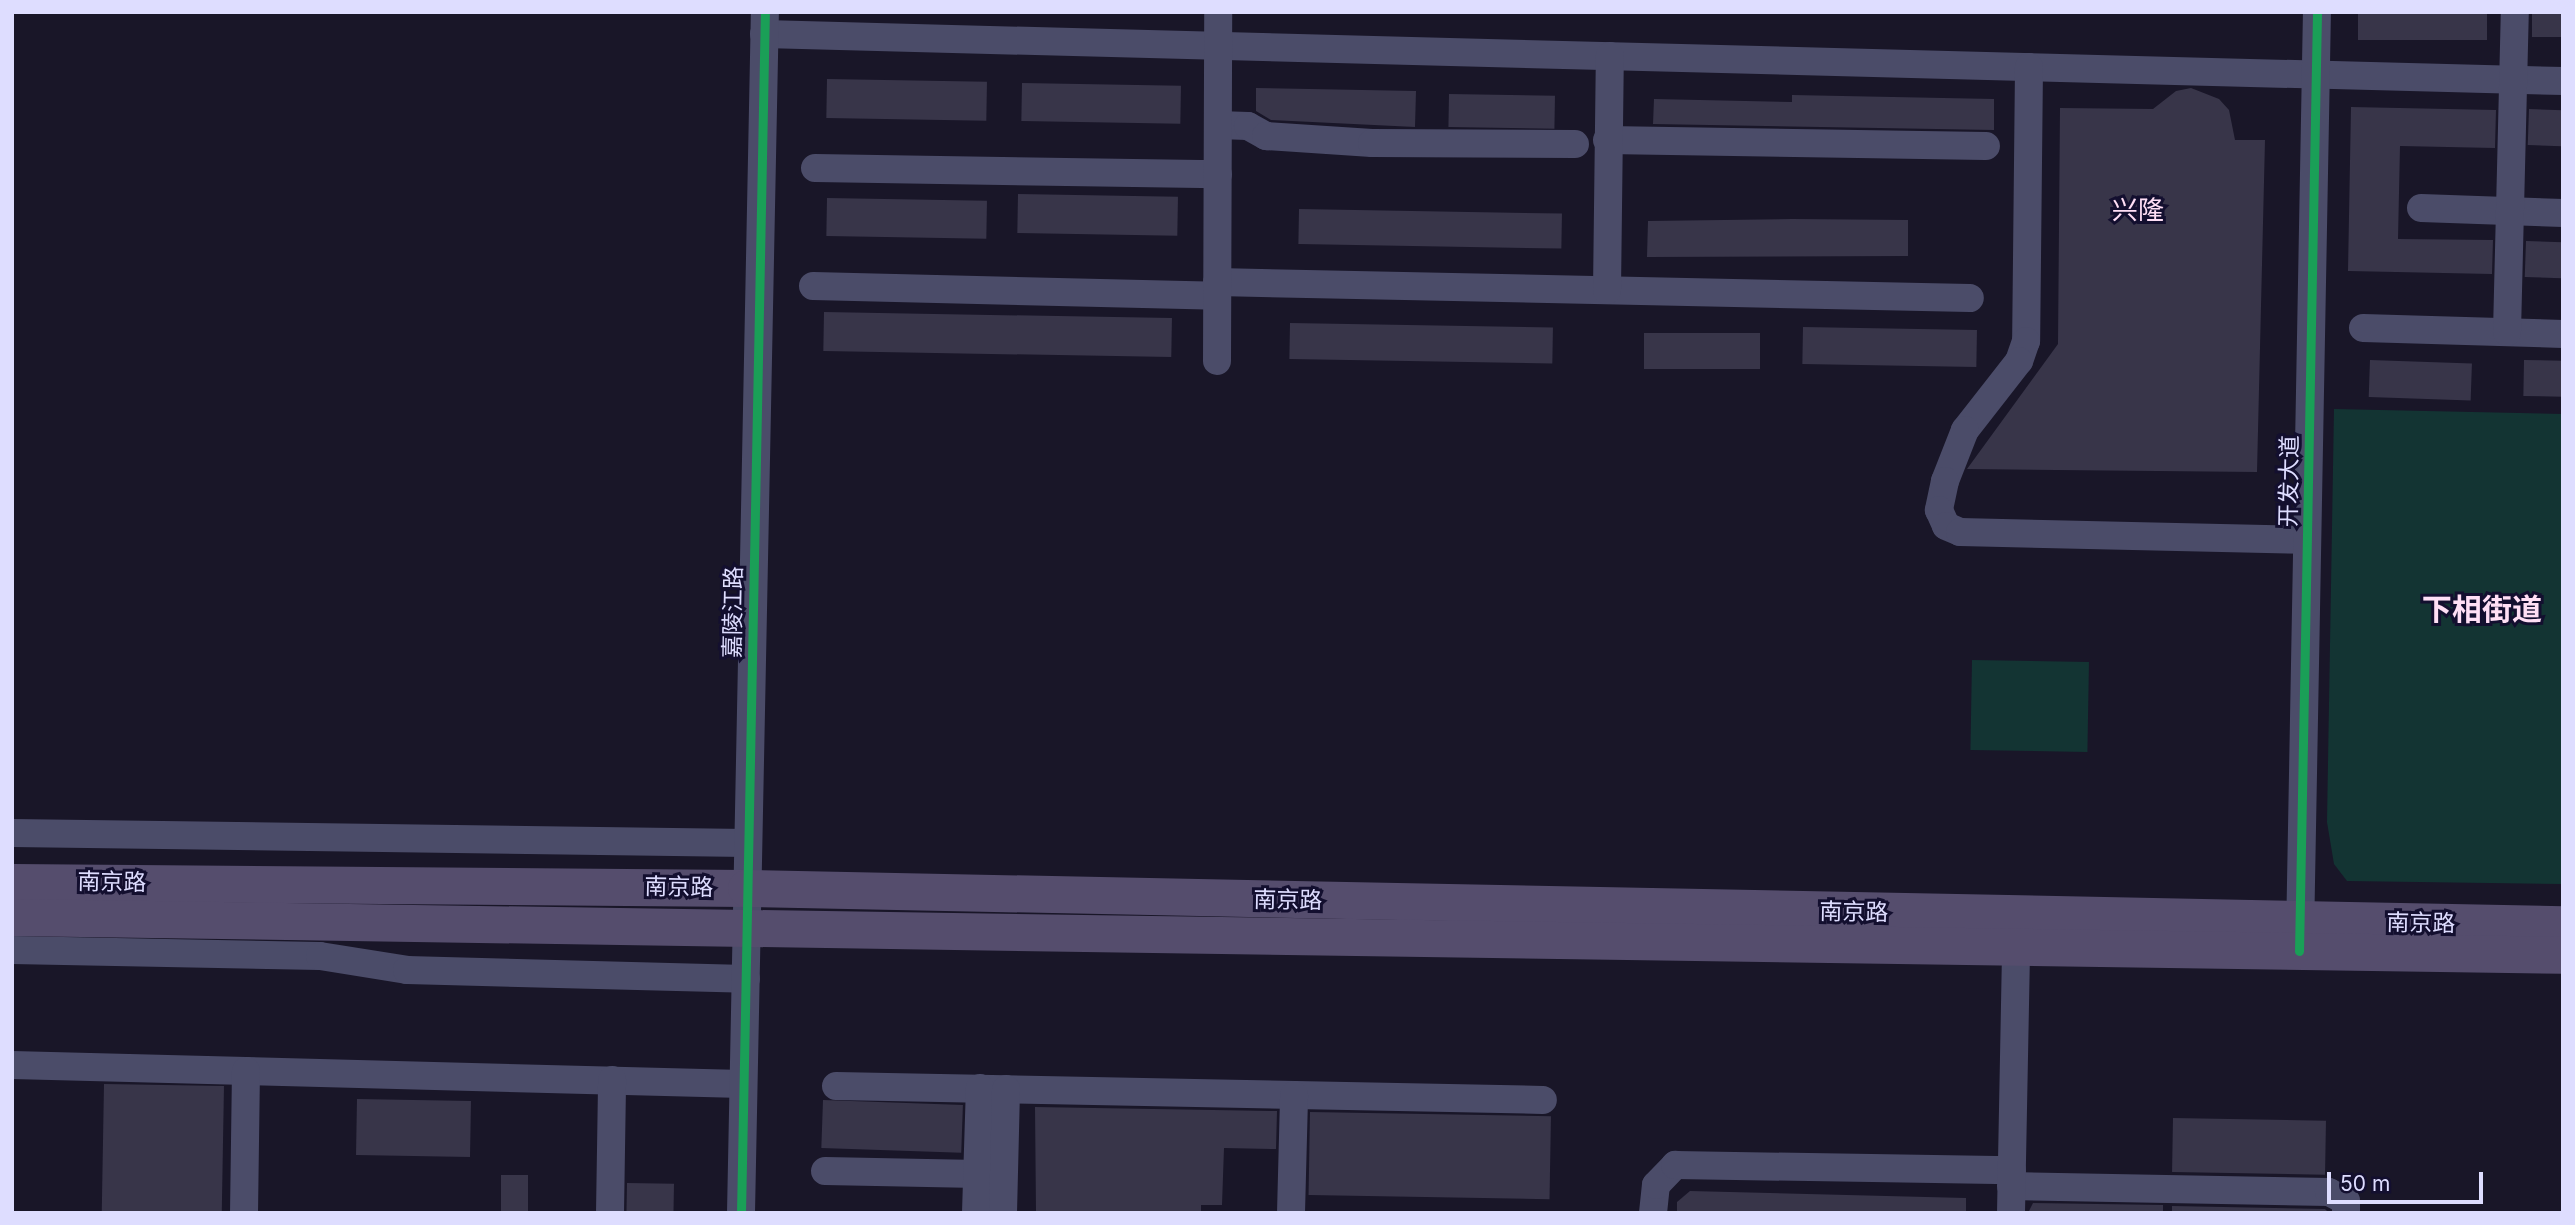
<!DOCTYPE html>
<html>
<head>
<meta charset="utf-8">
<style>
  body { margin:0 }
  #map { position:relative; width:2575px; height:1225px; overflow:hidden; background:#191628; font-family:Inter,"Noto Sans SC",sans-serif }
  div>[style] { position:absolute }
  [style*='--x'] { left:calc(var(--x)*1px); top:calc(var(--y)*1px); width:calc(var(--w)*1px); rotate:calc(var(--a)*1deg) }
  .green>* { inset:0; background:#133433; transform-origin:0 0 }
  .building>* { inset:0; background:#383549; transform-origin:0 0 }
  .minor>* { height:28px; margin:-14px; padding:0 14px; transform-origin:14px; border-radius:14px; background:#4b4c69 }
  .major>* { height:37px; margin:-18.5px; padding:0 18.5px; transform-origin:18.5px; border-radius:18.5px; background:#554d6d }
  .cycleway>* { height:9px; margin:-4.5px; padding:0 4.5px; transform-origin:4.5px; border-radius:4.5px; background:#1a9f57 }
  span { translate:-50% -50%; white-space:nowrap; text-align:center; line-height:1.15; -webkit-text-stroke:6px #130f2f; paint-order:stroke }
  .street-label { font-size:23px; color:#deddff }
  .quarter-label { font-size:26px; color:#ffdff5 }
  .district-label { font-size:30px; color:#ffdff5; font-weight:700 }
  .frame { position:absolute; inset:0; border:14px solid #deddff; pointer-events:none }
  .scale { position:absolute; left:2327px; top:1172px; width:156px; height:32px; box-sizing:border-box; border:4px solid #deddff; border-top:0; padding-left:9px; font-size:21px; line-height:24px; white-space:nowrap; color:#deddff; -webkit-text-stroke:5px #130f2f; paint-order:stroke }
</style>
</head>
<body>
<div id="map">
  <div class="green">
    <div style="clip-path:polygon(2334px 409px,2563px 414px,2563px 884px,2347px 881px,2334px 864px,2327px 822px)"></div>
    <div style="left:1972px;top:660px;width:117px;height:90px;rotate:1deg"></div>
  </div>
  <div class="building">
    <div style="left:2358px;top:12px;width:129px;height:28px"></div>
    <div style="left:2532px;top:12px;width:31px;height:25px"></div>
    <div style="left:827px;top:79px;width:160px;height:39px;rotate:1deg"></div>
    <div style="left:1022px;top:83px;width:159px;height:38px;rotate:1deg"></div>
    <div style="clip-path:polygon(1256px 88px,1416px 91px,1415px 127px,1271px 120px,1256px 111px)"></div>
    <div style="clip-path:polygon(2191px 88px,2219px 99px,2229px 110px,2235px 140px,2265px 140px,2257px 472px,1967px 469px,2058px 344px,2060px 108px,2153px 109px,2176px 91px)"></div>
    <div style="left:1449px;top:94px;width:106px;height:33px;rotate:1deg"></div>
    <div style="clip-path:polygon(1792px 95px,1994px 99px,1994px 130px,1653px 124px,1654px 99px,1792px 102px)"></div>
    <div style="clip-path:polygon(2351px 107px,2496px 110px,2495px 148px,2400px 146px,2398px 239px,2493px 240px,2492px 274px,2348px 271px)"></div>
    <div style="left:2529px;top:109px;width:34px;height:36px;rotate:2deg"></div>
    <div style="left:1018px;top:194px;width:160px;height:39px;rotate:1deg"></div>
    <div style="left:827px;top:198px;width:160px;height:38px;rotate:1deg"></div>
    <div style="left:1299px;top:209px;width:263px;height:35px;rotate:1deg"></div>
    <div style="clip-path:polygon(1792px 219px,1908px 220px,1908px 256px,1647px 257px,1648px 221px)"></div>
    <div style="left:2526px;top:241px;width:37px;height:36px;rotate:2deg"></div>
    <div style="left:824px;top:312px;width:348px;height:39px;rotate:1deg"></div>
    <div style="left:1290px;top:323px;width:263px;height:36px;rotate:1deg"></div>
    <div style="left:1803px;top:327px;width:174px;height:37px;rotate:1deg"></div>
    <div style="left:1644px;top:333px;width:116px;height:36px"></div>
    <div style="left:2370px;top:360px;width:102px;height:37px;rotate:2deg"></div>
    <div style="left:2524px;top:360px;width:39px;height:36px;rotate:1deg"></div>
    <div style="left:104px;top:1084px;width:120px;height:129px;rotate:1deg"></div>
    <div style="left:357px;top:1099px;width:114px;height:56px;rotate:1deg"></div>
    <div style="left:823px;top:1100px;width:140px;height:48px;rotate:2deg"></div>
    <div style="clip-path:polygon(1035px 1107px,1277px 1111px,1276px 1149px,1224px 1148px,1222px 1205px,1201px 1205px,1201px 1213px,1036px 1213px)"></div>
    <div style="left:1310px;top:1112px;width:241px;height:83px;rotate:1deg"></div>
    <div style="left:2173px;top:1118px;width:153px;height:54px;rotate:1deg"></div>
    <div style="left:501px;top:1175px;width:27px;height:38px"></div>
    <div style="left:627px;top:1183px;width:47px;height:30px;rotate:1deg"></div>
    <div style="clip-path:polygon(1690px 1191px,1966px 1198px,1966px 1213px,1677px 1213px,1677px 1202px)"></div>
    <div style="clip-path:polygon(2033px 1203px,2163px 1205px,2163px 1213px,2028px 1213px)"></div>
    <div style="clip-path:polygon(2172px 1206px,2325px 1209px,2329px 1213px,2172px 1213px)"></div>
  </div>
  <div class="minor">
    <div style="--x:764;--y:34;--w:1800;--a:1.5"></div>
    <div style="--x:2029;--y:67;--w:274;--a:90.6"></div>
    <div style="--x:2026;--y:341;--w:21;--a:109"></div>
    <div style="--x:2019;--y:361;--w:88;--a:128"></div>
    <div style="--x:1965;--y:430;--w:55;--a:111.4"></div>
    <div style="--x:1945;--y:481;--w:30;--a:102"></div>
    <div style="--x:1939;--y:510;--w:17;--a:66"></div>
    <div style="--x:1946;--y:526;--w:15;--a:23"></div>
    <div style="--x:1960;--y:532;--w:347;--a:1.3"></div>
    <div style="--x:1218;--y:125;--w:30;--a:2"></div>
    <div style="--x:1248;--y:126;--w:21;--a:29"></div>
    <div style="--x:1266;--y:136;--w:106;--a:3.8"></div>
    <div style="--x:1372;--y:143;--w:203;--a:0.3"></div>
    <div style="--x:1607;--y:140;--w:379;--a:0.9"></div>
    <div style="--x:815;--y:168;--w:403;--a:0.9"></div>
    <div style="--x:2421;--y:208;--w:142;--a:2"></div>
    <div style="--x:1217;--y:282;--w:753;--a:1.22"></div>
    <div style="--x:813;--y:286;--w:404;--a:1.4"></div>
    <div style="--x:1607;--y:290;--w:234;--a:-89.3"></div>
    <div style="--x:2363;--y:328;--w:200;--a:1.7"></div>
    <div style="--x:2507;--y:332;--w:320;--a:-88.6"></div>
    <div style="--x:1217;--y:361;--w:349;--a:-89.8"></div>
    <div style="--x:12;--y:833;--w:735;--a:0.78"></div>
    <div style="--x:2300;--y:937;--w:925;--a:-88.95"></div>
    <div style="--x:12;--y:950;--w:308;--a:1.1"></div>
    <div style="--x:320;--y:956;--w:88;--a:9.1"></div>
    <div style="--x:407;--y:970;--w:339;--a:1.5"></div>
    <div style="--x:12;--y:1065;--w:731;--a:1.49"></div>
    <div style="--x:836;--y:1086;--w:707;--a:1.13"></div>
    <div style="--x:825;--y:1171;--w:153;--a:1.1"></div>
    <div style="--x:2011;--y:1186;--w:318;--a:1.1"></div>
    <div style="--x:2329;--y:1192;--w:19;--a:28"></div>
    <div style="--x:2346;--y:1201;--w:12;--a:90"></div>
    <div style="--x:244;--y:1213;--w:142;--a:-89.2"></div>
    <div style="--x:610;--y:1213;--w:133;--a:-89.1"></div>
    <div style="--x:741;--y:1213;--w:1201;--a:-88.86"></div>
    <div style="--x:976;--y:1213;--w:125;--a:-88.2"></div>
    <div style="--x:1003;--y:1213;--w:124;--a:-88.6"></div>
    <div style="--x:1291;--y:1213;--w:118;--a:-88.5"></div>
    <div style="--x:1653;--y:1213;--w:28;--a:-84"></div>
    <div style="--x:1656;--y:1185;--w:28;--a:-46"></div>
    <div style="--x:1675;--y:1165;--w:337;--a:0.9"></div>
    <div style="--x:2011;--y:1213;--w:267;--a:-88.9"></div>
  </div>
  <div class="major">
    <div style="--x:12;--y:882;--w:734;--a:0.47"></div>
    <div style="--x:746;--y:888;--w:1817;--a:1.14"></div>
    <div style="--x:12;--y:917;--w:2551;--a:0.85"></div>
  </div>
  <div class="cycleway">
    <div style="--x:2299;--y:951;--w:939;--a:-88.9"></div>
    <div style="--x:741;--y:1213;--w:1201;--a:-88.86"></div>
  </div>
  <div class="street-label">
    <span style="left:2289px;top:481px;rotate:-89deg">开发大道</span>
    <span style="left:733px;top:612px;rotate:-89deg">嘉陵江路</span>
    <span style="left:112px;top:882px;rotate:1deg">南京路</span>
    <span style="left:679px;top:887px;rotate:1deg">南京路</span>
    <span style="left:1288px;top:900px;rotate:1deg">南京路</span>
    <span style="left:1854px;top:912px;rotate:1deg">南京路</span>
    <span style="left:2421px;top:923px;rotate:1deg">南京路</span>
  </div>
  <div class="quarter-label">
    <span style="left:2138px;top:210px">兴隆</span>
  </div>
  <div class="district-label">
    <span style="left:2482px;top:609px">下相街道</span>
  </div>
  <div class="frame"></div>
  <div class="scale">50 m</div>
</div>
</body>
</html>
